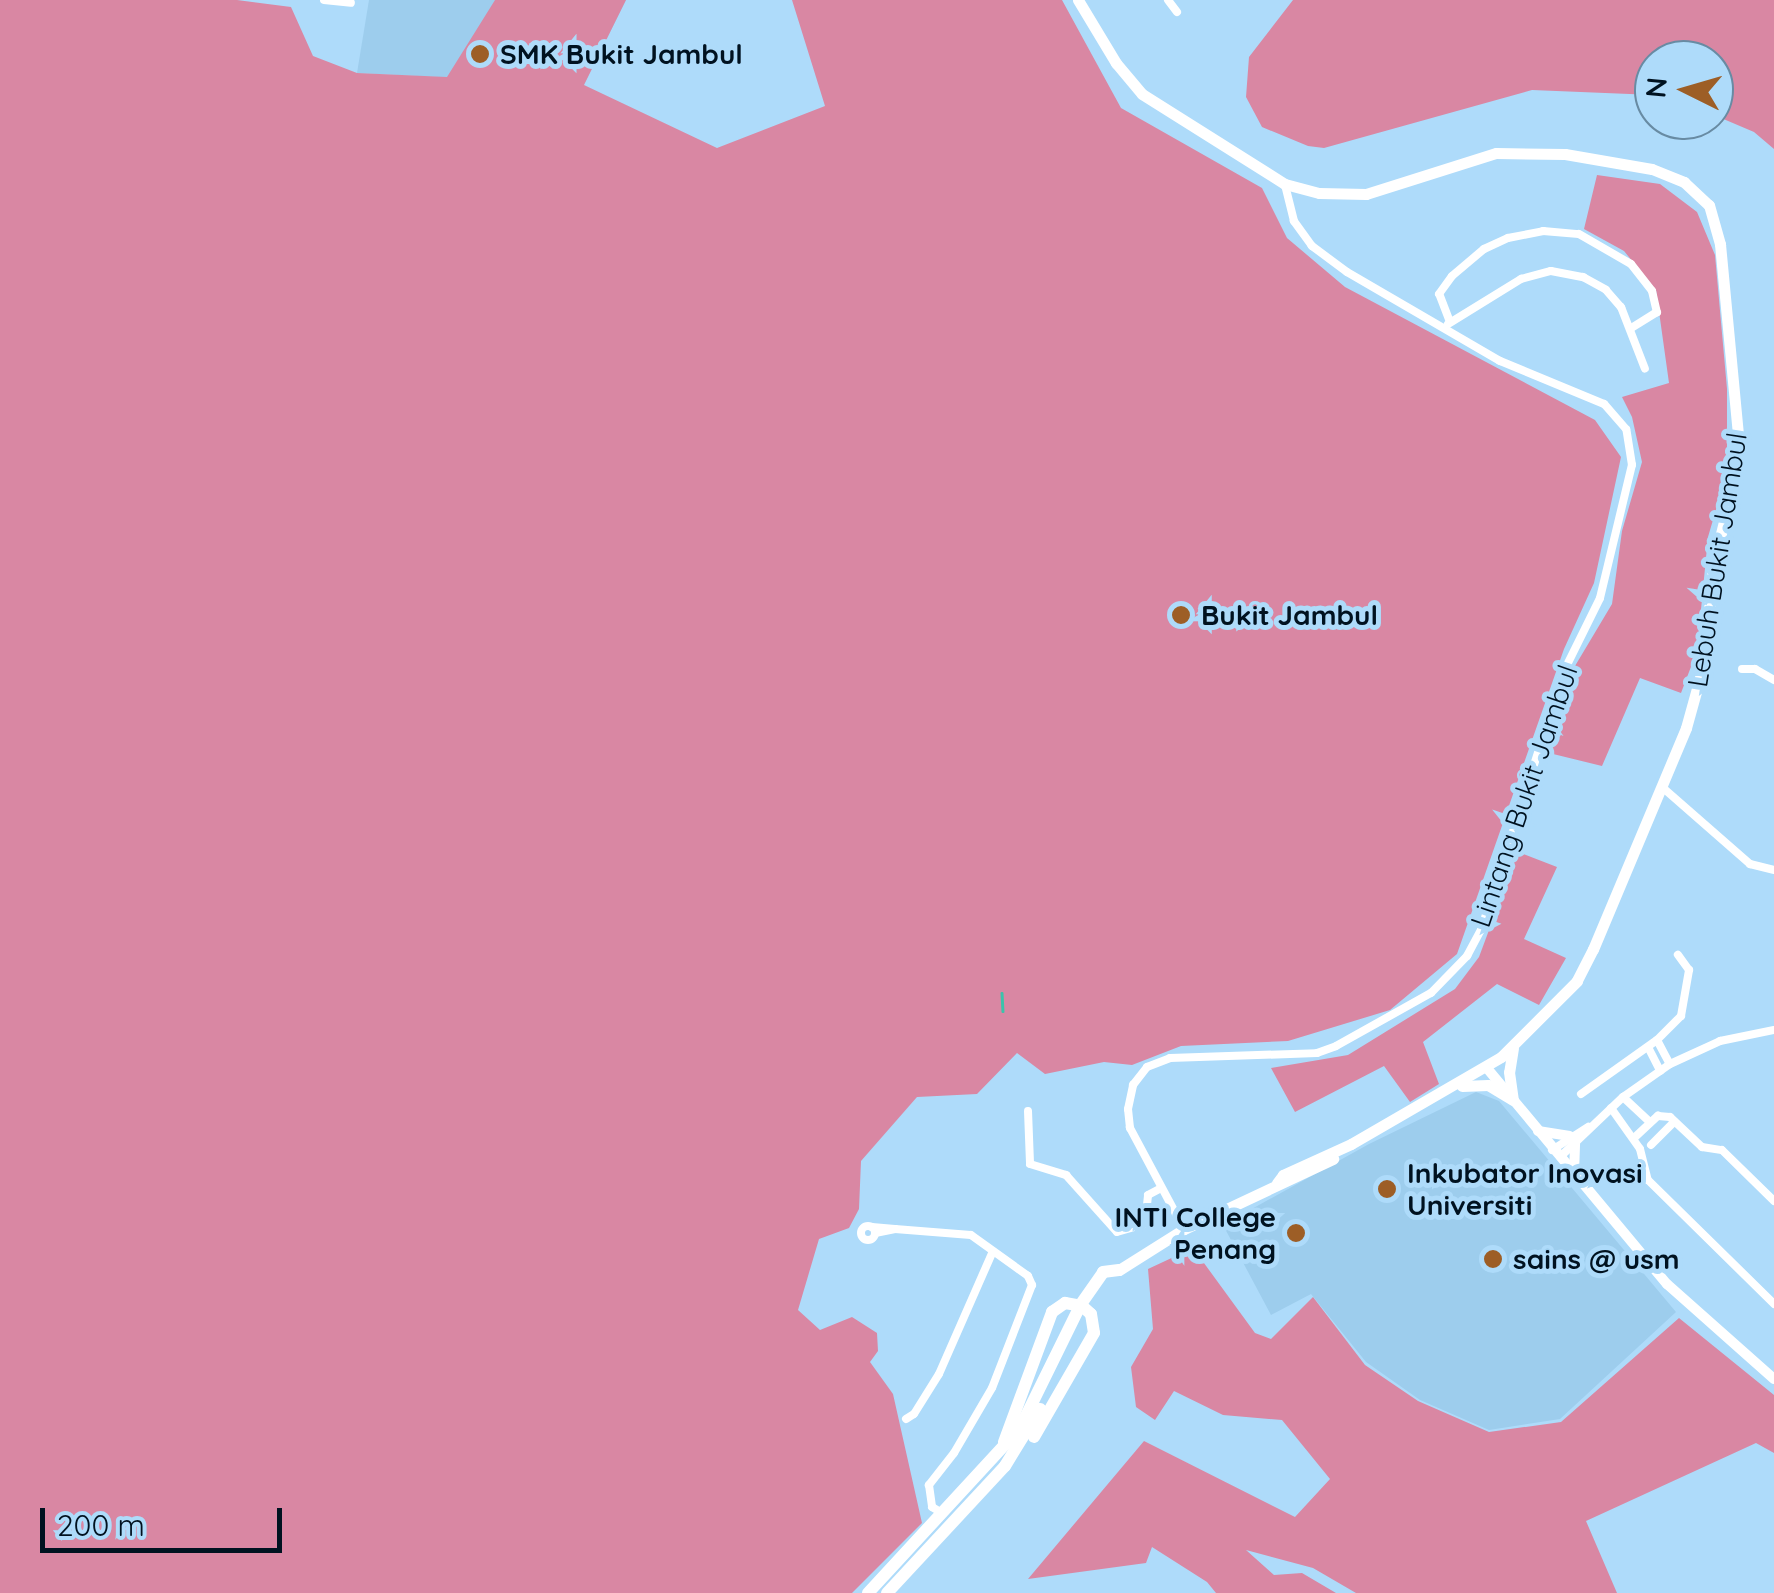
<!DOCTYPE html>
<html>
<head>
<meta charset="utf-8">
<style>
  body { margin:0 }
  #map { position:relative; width:1774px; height:1593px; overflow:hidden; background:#aedbfa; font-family:Quicksand,sans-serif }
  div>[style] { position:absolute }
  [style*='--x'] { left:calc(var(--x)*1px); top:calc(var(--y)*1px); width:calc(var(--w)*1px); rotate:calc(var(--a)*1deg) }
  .built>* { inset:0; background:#9dcded }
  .green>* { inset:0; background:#d987a3 }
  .stream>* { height:2.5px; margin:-1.25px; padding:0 1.25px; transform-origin:1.25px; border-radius:1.25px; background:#3cc3ab }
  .minor>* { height:8px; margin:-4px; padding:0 4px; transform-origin:4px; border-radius:4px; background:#fff }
  .minor>.ring { margin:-4px; padding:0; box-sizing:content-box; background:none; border:8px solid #fff; border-radius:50% }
  .tertiary>* { height:10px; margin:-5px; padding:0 5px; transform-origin:5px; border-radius:5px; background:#fff }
  .secondary>* { height:11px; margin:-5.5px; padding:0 5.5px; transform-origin:5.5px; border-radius:5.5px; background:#fff }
  .primary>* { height:12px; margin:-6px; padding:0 6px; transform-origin:6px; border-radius:6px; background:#fff }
  .dots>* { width:28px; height:28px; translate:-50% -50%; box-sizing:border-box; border:5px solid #aedbfa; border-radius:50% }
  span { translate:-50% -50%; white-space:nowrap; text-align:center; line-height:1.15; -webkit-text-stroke:10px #aedbfa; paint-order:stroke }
  .poi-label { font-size:28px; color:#001220; font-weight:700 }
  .left { translate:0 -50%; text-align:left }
  .right { translate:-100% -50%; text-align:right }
  .street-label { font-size:28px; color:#001220 }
  .north { position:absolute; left:1634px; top:40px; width:100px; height:100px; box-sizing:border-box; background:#aedbfa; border:2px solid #688ba3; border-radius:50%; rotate:275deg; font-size:28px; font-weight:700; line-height:40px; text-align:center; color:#001220 }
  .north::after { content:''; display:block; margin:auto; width:35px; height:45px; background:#9d5e26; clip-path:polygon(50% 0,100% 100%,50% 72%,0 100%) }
  .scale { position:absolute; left:40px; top:1508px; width:242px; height:45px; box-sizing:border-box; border:5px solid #001220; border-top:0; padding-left:12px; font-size:30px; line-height:35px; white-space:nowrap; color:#001220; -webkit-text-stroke:8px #aedbfa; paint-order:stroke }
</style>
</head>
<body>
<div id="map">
  <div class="built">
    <div style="clip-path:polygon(369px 0,626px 0,584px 84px,357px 73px)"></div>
    <div style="clip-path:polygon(1476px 1092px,1499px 1101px,1676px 1312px,1560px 1419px,1489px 1430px,1420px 1400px,1366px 1362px,1311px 1294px,1271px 1315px,1223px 1225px,1369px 1144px)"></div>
  </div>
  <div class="green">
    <div style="clip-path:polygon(0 0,237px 0,291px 7px,313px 56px,357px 73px,447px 77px,495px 0,626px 0,584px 85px,717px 148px,825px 106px,792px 0,1062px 0,1121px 108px,1262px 188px,1287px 238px,1345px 287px,1595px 420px,1621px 457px,1594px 583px,1564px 649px,1457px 954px,1390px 1010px,1288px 1041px,1181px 1046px,1132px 1065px,1104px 1062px,1045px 1074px,1017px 1053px,977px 1094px,917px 1097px,861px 1161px,859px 1209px,849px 1228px,819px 1239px,798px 1310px,820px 1330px,852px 1317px,877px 1333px,878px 1351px,870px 1362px,893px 1394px,922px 1523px,852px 1593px,0 1593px)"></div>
    <div style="clip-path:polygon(1293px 0,1774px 0,1774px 149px,1754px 132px,1714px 115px,1714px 60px,1654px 60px,1654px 95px,1532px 90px,1324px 148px,1308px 146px,1262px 127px,1246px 97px,1249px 57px)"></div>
    <div style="clip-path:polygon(1597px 175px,1660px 184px,1697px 212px,1715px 255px,1727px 389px,1727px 472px,1708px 537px,1697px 651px,1681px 693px,1640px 678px,1602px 766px,1549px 753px,1575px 666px,1612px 604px,1622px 531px,1642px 462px,1632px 417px,1622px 397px,1669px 383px,1656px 290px,1624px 251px,1584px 229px)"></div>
    <div style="clip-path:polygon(1518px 852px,1557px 867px,1524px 939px,1566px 958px,1539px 1005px,1497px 984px,1423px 1042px,1439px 1084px,1410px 1102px,1384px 1066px,1295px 1112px,1271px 1068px,1348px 1055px,1455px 989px,1479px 957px)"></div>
    <div style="clip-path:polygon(1193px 1248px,1255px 1333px,1271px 1339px,1313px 1297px,1365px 1365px,1418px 1401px,1489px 1432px,1561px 1422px,1679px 1318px,1774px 1395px,1774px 1453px,1756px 1443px,1586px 1521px,1617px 1593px,1356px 1593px,1313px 1568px,1246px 1550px,1274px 1575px,1302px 1573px,1336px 1593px,1216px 1593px,1207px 1582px,1152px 1547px,1146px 1563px,1028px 1579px,1144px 1441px,1295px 1517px,1330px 1479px,1282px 1420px,1223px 1415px,1174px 1391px,1155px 1420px,1136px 1407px,1131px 1367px,1153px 1329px,1148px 1269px)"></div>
  </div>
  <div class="stream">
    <div style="--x:1002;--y:993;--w:18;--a:87"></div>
  </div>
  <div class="minor">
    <div style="--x:324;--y:0;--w:27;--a:6"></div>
    <div style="--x:1168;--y:0;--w:15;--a:53"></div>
    <div style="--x:1450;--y:322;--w:30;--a:-111"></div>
    <div style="--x:1439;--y:294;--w:22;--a:-54"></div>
    <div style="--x:1452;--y:276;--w:42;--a:-40.2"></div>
    <div style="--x:1484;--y:249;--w:26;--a:-25"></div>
    <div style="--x:1508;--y:238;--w:36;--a:-11"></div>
    <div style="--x:1543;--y:231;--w:36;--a:5"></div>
    <div style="--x:1579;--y:234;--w:60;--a:30"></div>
    <div style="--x:1631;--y:264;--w:34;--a:52"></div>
    <div style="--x:1652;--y:291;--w:22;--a:77"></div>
    <div style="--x:1657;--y:312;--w:31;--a:148"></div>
    <div style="--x:1448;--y:324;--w:86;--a:-31.7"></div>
    <div style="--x:1521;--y:279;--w:31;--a:-15"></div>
    <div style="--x:1551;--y:271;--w:33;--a:11"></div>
    <div style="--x:1583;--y:277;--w:26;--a:29"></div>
    <div style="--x:1606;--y:290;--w:23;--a:49"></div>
    <div style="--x:1621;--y:307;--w:66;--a:68.8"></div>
    <div style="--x:1742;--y:669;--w:13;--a:0"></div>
    <div style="--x:1755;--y:669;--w:22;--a:30"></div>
    <div style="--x:1662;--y:787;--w:117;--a:41.2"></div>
    <div style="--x:1750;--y:864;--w:25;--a:14"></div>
    <div style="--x:1657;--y:1040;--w:27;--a:62"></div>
    <div style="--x:1648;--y:1047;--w:27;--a:63"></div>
    <div style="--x:1581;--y:1094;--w:93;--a:-35.4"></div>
    <div style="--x:1657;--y:1040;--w:34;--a:-45"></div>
    <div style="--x:1681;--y:1016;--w:47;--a:-80.1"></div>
    <div style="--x:1689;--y:970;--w:19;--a:-126"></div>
    <div style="--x:1623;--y:1097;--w:37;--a:43"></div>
    <div style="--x:1611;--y:1108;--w:50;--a:54.7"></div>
    <div style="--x:1640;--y:1149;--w:32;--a:76"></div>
    <div style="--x:1648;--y:1180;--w:177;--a:44.5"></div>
    <div style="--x:1028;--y:1111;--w:53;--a:87.8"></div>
    <div style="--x:1030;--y:1164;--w:38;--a:17"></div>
    <div style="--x:1066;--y:1175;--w:76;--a:48.2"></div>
    <div style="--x:1117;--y:1232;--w:29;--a:-16"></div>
    <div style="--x:1145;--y:1224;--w:29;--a:-84"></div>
    <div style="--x:1148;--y:1195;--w:15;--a:-28"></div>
    <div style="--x:1634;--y:1138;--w:33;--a:-43"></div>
    <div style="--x:1658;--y:1116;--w:12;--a:5"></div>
    <div style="--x:1670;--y:1117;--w:44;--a:43.2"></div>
    <div style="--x:1702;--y:1147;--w:20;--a:9"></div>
    <div style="--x:1722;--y:1150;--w:73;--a:44.4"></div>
    <div style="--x:1651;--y:1145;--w:33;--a:-45"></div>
    <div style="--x:1552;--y:1150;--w:43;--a:-32.6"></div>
    <div style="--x:1560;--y:1157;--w:87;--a:-43.6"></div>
    <div style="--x:1623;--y:1097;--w:57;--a:-35.1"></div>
    <div style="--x:1670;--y:1064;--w:55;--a:-24.7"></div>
    <div style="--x:1720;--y:1041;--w:55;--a:-11.5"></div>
    <div class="ring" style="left:861px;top:1226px;width:6px;height:6px"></div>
    <div style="--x:872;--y:1227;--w:23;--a:5"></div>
    <div style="--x:895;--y:1229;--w:19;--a:168"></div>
    <div style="--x:895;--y:1229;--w:76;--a:4.5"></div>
    <div style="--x:971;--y:1235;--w:70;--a:35.7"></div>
    <div style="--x:1028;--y:1276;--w:10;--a:66"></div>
    <div style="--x:1032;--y:1285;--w:110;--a:111.2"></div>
    <div style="--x:992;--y:1388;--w:75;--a:120.3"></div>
    <div style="--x:954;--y:1453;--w:41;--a:128"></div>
    <div style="--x:929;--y:1485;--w:22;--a:82"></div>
    <div style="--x:932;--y:1507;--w:12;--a:31"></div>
    <div style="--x:1184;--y:1229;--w:115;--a:-118.1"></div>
    <div style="--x:1130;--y:1128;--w:19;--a:-96"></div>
    <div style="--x:1128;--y:1109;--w:25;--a:-78"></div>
    <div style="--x:1133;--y:1085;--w:23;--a:-52"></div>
    <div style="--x:1147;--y:1067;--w:25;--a:-21"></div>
    <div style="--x:1170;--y:1058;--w:147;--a:-1.9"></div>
    <div style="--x:1317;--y:1053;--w:20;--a:-20"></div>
    <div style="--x:1336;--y:1046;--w:109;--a:-29.2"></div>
    <div style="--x:1431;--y:993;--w:52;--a:-45.8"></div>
    <div style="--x:1467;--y:956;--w:30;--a:-62"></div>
    <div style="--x:1481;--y:930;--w:272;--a:-72.2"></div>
    <div style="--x:1564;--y:671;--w:81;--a:-63.7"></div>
    <div style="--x:1600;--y:598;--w:137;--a:-76.5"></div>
    <div style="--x:1632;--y:465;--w:36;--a:-99"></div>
    <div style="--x:1626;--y:429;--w:33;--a:-131"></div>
    <div style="--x:1604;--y:404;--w:113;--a:-157.5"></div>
    <div style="--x:1500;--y:361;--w:177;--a:-149.8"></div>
    <div style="--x:1347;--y:272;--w:44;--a:-143.4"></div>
    <div style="--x:1312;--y:246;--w:31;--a:-126"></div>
    <div style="--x:1294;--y:221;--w:38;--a:-104"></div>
    <div style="--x:906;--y:1419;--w:9;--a:-32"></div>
    <div style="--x:914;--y:1414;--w:47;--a:-58"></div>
    <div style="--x:939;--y:1374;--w:134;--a:-66.3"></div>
  </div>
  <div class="tertiary">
    <div style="--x:1486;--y:1067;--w:283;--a:50.2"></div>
    <div style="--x:1667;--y:1284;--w:143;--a:41.6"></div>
    <div style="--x:1538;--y:1131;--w:32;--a:9"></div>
    <div style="--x:1574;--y:1174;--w:31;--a:-88"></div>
  </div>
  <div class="secondary">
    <div style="--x:1078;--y:0;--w:74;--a:58.9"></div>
    <div style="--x:1116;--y:63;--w:40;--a:50"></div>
    <div style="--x:1142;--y:94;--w:169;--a:32.2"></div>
    <div style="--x:1285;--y:184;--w:35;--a:15"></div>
    <div style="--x:1319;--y:193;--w:47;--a:1.2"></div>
    <div style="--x:1366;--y:194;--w:136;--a:-17.5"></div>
    <div style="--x:1496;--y:153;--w:69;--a:0.8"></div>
    <div style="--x:1565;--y:154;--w:88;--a:9.8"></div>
    <div style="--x:1652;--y:169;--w:35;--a:22"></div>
    <div style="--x:1684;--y:182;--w:34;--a:43"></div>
    <div style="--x:1709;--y:205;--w:41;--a:74.2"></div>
    <div style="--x:1720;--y:244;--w:190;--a:84.6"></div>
    <div style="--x:1738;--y:433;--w:52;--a:95.5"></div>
    <div style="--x:1733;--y:485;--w:83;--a:103.9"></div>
    <div style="--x:1713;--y:566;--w:97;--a:95.3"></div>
    <div style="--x:1704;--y:663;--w:67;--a:105.5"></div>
    <div style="--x:1686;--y:728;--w:240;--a:112.8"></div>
    <div style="--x:1593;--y:949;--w:36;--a:117"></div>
    <div style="--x:1577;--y:981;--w:107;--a:135"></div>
    <div style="--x:1501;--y:1057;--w:173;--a:149.9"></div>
    <div style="--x:1351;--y:1144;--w:75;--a:155.5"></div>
    <div style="--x:1283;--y:1175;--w:10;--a:127"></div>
    <div style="--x:1513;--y:1048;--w:24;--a:99"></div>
    <div style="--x:1509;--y:1072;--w:28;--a:82"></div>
    <div style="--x:1462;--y:1086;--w:26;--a:-2"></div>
    <div style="--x:1488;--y:1085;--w:29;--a:31"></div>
    <div style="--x:1119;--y:1270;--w:77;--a:-32.2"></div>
    <div style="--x:1184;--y:1229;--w:165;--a:-25.2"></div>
  </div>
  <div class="primary">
    <div style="--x:1004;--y:1442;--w:139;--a:-69.7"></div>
    <div style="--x:1052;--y:1312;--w:16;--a:-35"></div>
    <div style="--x:1065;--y:1303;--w:17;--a:10"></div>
    <div style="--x:1082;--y:1306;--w:12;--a:42"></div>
    <div style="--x:1091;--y:1314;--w:19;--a:81"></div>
    <div style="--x:1094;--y:1333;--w:120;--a:120"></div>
    <div style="--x:868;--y:1593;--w:224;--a:-47.3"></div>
    <div style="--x:1020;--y:1428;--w:138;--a:-63.8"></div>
    <div style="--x:1081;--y:1304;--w:39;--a:-55"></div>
    <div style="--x:1103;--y:1272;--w:16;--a:-7"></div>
    <div style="--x:887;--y:1593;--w:173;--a:-47.1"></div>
    <div style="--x:1005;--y:1466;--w:67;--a:-58.4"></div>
  </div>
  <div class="dots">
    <div style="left:480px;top:54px;background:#9d5e26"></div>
    <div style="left:1181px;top:615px;background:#9d5e26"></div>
    <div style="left:1387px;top:1189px;background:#9d5e26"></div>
    <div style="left:1296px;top:1233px;background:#9d5e26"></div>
    <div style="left:1493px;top:1259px;background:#9d5e26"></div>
  </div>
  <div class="poi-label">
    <span class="left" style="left:500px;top:54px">SMK Bukit Jambul</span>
    <span class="left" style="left:1201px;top:615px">Bukit Jambul</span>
    <span class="left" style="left:1407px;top:1189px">Inkubator Inovasi<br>Universiti</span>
    <span class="right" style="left:1276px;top:1233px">INTI College<br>Penang</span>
    <span class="left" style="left:1513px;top:1259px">sains @ usm</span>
  </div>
  <div class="street-label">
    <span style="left:1717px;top:560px;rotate:-81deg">Lebuh Bukit Jambul</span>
    <span style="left:1524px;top:796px;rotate:-71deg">Lintang Bukit Jambul</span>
  </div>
  <div class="north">N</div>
  <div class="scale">200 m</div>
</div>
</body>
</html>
